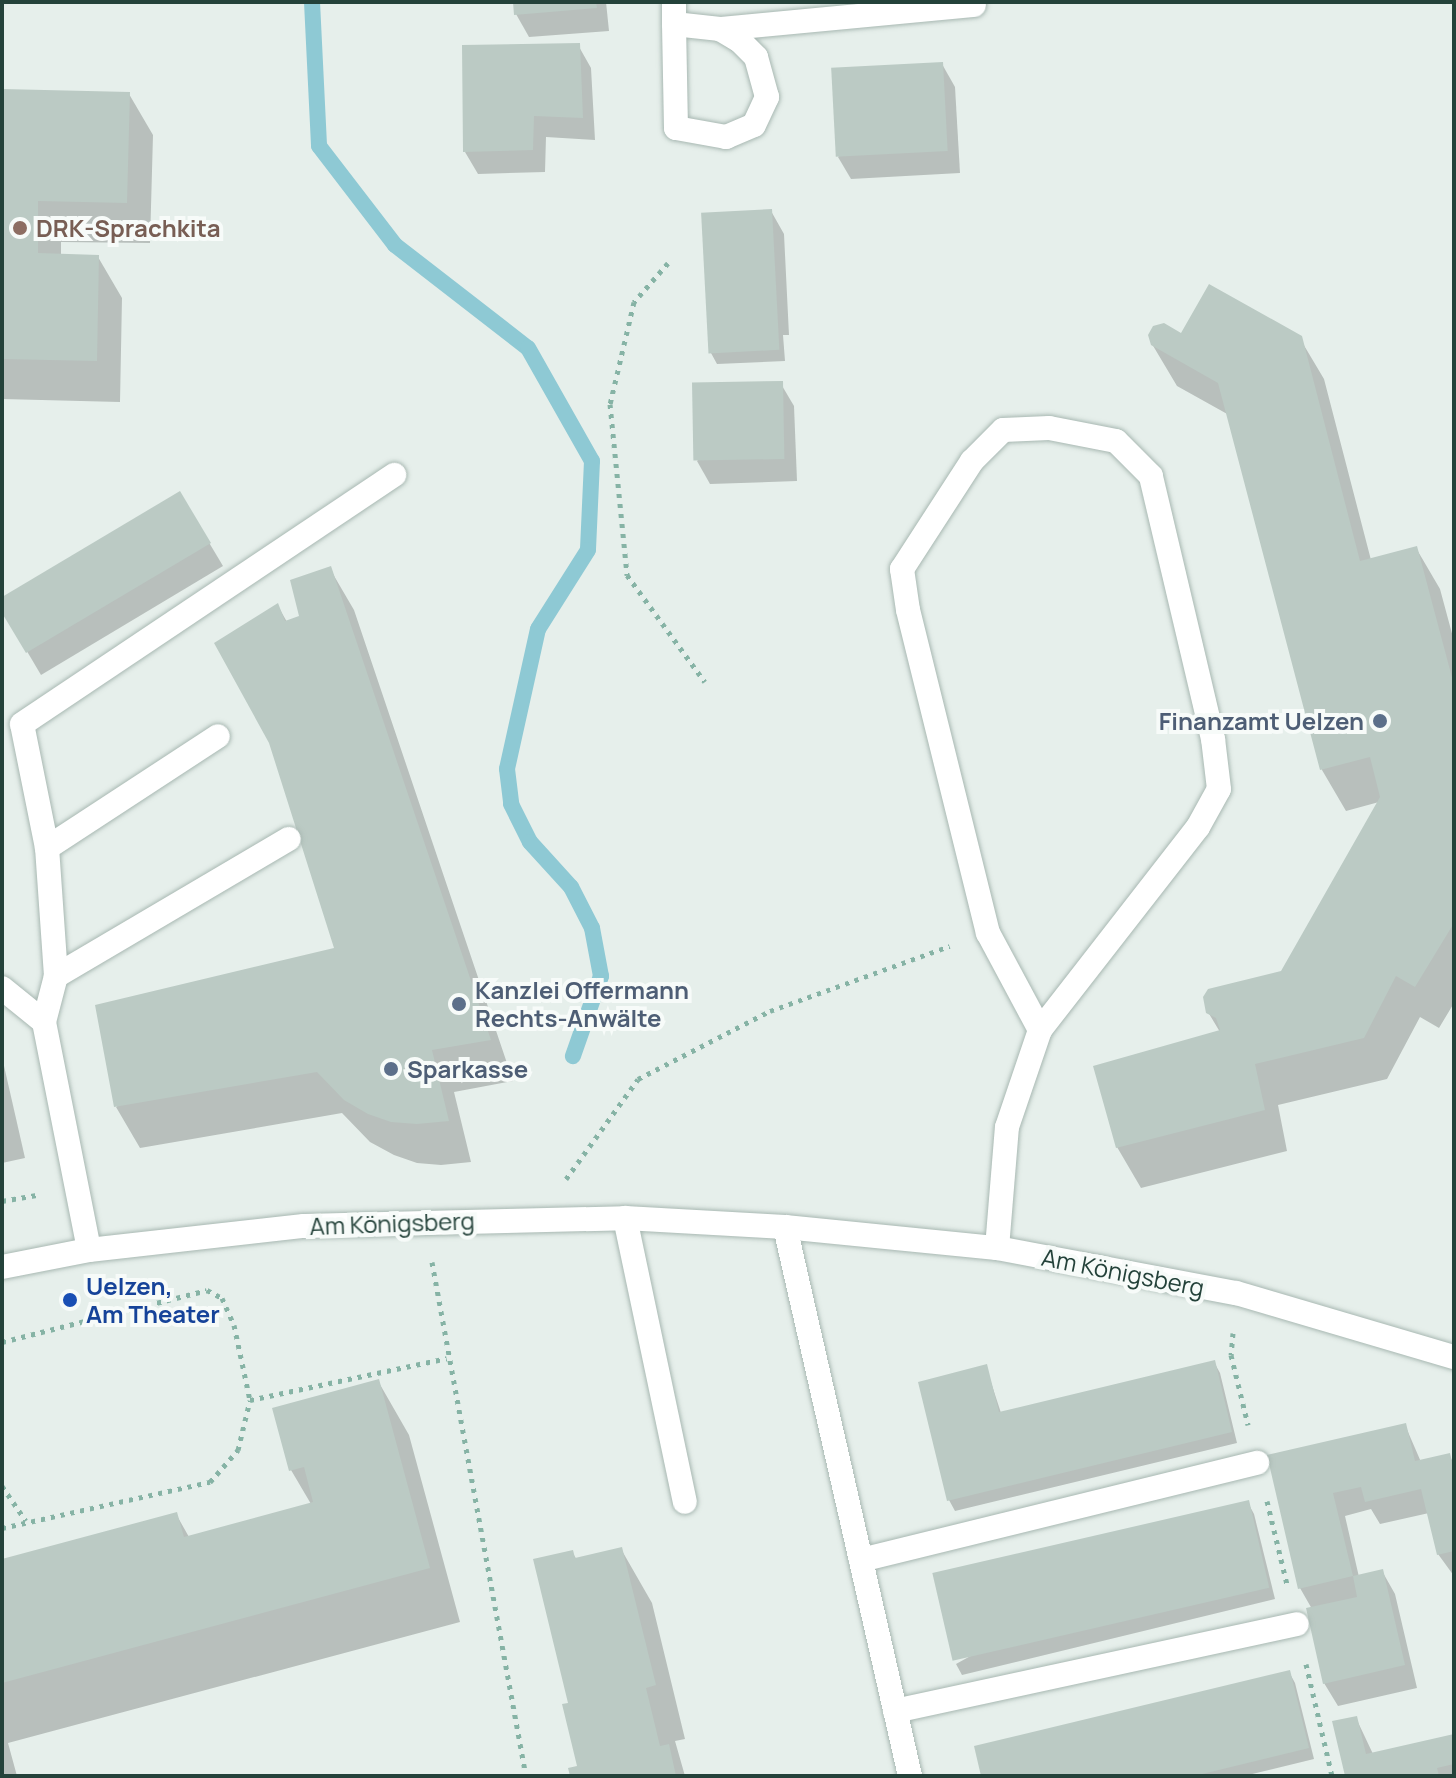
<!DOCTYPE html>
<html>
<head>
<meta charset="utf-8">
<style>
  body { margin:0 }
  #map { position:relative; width:1456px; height:1778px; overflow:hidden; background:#e6efeb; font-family:Manrope,sans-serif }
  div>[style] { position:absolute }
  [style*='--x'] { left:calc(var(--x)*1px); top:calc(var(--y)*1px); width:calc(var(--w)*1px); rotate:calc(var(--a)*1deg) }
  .shadow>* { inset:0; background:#0003 }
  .stream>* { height:16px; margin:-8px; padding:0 8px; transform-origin:8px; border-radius:8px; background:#8ec9d4 }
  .building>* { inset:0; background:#bbcac4; transform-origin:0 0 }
  .path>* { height:5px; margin-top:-2.5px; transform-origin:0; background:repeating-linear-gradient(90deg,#86b3a5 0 4px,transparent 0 10px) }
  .roads { filter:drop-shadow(0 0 2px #a8b8b2) drop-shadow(0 0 2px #a8b8b2) }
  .minor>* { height:24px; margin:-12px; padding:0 12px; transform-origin:12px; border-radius:12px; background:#fff }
  .dots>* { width:22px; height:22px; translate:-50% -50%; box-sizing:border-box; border:4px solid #f7fbf9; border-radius:50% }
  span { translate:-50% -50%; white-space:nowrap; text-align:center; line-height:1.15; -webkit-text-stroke:8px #f7fbf9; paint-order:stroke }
  .education-label { font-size:24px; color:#785e54; font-weight:700 }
  .left { translate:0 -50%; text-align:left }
  .service-label { font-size:24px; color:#4e5e75; font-weight:700 }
  .right { translate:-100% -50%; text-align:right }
  .street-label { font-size:24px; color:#24423a }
  .transit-label { font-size:24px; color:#164399; font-weight:700 }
  .frame { position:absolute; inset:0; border:4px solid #24423a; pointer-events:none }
</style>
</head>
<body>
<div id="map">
  <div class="shadow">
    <div style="clip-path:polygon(515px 2px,606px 2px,609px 31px,529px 37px,516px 14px)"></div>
    <div style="clip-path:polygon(578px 45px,591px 68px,595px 140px,546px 137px,545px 172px,478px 174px,465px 152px)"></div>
    <div style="clip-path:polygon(942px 64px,955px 87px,960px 173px,851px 179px,838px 157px)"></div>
    <div style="clip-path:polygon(2px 91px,129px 94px,153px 135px,150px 243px,61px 242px,61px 256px,98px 257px,122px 298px,120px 402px,2px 399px)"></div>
    <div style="clip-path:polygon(771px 211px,784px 234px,789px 335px,783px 335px,785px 361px,717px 364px,711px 353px)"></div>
    <div style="clip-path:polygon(1182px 336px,1299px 337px,1324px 379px,1371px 560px,1416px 548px,1440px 589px,1454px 641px,1454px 1003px,1439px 1028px,1420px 1017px,1387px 1079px,1278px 1105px,1287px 1151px,1141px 1188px,1117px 1147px,1220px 1032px,1208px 1012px,1282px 973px,1379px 802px,1346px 811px,1322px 770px,1229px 415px,1177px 386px,1152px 344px)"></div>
    <div style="clip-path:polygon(781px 384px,794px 406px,797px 481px,710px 484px,697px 461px)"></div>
    <div style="clip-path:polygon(180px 494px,223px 566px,41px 675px,2px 609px,2px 599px)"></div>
    <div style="clip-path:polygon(330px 569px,354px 610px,513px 1081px,454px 1092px,471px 1162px,441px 1165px,417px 1163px,394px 1155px,370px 1142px,342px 1113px,140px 1148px,116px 1107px,337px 949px,278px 606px,287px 622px,302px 617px)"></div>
    <div style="clip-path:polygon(2px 1057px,25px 1158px,2px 1163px)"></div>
    <div style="clip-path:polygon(1214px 1362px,1220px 1373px,1237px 1443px,955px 1511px,949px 1500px,986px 1367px,1001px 1413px)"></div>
    <div style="clip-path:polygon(378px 1381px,409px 1435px,460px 1622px,8px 1743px,17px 1776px,2px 1776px,2px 1561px,176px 1514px,189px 1537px,311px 1504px,291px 1470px)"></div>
    <div style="clip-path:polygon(1405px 1425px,1421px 1462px,1449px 1455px,1454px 1464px,1454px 1576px,1438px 1554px,1429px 1513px,1380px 1524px,1371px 1509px,1345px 1516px,1359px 1577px,1382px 1571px,1395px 1594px,1417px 1688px,1338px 1706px,1324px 1683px,1312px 1609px,1300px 1588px,1269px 1456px)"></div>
    <div style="clip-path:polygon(1248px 1503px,1254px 1514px,1275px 1599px,962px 1675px,956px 1664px)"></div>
    <div style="clip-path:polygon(621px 1549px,652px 1603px,685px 1739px,675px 1741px,685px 1776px,572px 1776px,579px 1767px,571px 1704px,572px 1552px,577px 1560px)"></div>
    <div style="clip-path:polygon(1289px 1672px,1295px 1683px,1314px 1759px,1244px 1776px,983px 1776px)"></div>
    <div style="clip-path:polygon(1356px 1718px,1373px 1754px,1454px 1736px,1454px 1776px,1347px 1776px)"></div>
  </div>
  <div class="stream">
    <div style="--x:312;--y:2;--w:144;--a:87.2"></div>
    <div style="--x:319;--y:146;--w:125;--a:52.5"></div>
    <div style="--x:395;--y:245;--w:168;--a:37.8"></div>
    <div style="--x:528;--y:348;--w:130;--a:60.5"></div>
    <div style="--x:592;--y:461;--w:89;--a:92.6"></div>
    <div style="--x:588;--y:550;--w:93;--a:122.3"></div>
    <div style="--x:538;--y:629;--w:143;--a:102.5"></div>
    <div style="--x:507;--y:769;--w:35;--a:83"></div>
    <div style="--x:511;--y:804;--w:42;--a:63.4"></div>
    <div style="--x:530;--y:842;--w:61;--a:47.7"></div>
    <div style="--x:571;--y:887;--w:46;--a:62.9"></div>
    <div style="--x:592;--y:928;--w:49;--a:79.4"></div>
    <div style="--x:601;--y:976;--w:85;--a:109.3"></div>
  </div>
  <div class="building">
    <div style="clip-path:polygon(513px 2px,596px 2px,597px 8px,514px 15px)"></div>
    <div style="clip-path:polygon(580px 43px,583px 118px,534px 116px,533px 150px,463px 152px,462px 45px)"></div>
    <div style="left:943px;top:62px;width:89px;height:112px;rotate:87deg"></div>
    <div style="clip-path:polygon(2px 89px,130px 92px,127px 203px,38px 201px,38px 253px,99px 255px,97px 361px,2px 359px)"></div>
    <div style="left:772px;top:209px;width:141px;height:71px;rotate:87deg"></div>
    <div style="clip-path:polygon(1209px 284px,1302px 336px,1360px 561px,1417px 546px,1454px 685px,1454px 923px,1415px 987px,1396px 976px,1364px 1038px,1255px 1064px,1265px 1110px,1116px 1148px,1093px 1066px,1220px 1030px,1216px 1018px,1206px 1013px,1203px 997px,1208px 989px,1281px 971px,1380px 797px,1370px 757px,1320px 770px,1218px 383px,1151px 345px,1148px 335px,1153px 326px,1164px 323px,1181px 333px)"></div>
    <div style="left:783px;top:381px;width:78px;height:91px;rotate:89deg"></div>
    <div style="clip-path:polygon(180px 491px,211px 543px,26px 653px,2px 613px,2px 597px)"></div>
    <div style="clip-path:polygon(331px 566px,491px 1040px,432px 1050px,449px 1121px,417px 1124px,391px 1122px,368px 1114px,344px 1100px,317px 1072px,114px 1107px,95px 1005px,334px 948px,269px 743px,214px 643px,278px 603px,285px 621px,299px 616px,290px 580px)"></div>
    <div style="clip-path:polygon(1215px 1360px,1232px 1432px,947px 1501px,918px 1382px,987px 1364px,999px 1412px)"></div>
    <div style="clip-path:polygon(379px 1379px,430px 1568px,2px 1683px,2px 1559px,177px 1512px,184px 1537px,313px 1502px,304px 1467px,289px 1471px,272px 1408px)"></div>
    <div style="clip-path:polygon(1406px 1423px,1415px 1461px,1450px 1453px,1454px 1470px,1454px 1551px,1437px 1555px,1421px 1489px,1365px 1502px,1361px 1487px,1333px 1493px,1353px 1576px,1383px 1569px,1405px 1665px,1323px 1684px,1306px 1608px,1357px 1597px,1353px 1576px,1298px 1589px,1267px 1455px)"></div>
    <div style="left:1249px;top:1500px;width:90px;height:325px;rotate:77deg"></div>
    <div style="clip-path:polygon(622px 1547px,656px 1685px,646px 1688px,660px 1746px,669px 1744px,676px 1776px,570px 1776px,568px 1768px,577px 1766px,562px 1704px,568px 1703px,533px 1559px,573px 1550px,575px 1558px)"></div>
    <div style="clip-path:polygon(1290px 1670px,1309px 1748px,1194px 1776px,981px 1776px,974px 1746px)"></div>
    <div style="clip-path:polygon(1357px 1716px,1366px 1754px,1454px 1734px,1454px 1764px,1437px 1768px,1439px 1776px,1345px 1776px,1332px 1721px)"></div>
  </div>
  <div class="path">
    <div style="--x:668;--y:263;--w:52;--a:131.1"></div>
    <div style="--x:634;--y:302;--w:105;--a:103.2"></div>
    <div style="--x:610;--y:404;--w:172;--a:84.3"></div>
    <div style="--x:627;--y:575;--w:132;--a:53.9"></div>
    <div style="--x:566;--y:1179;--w:123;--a:-54.2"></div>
    <div style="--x:638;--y:1079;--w:148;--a:-27.3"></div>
    <div style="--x:770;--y:1011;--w:191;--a:-19.9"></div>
    <div style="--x:2;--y:1201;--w:35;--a:-10"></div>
    <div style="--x:432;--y:1262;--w:523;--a:79.64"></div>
    <div style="--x:1233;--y:1333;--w:22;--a:95"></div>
    <div style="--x:1231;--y:1355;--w:72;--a:76.3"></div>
    <div style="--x:2;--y:1342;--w:211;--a:-14.2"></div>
    <div style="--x:207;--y:1290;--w:17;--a:28"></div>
    <div style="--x:222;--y:1298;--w:30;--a:66"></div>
    <div style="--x:234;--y:1325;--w:77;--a:78"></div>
    <div style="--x:2;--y:1486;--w:42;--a:55.6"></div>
    <div style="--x:1267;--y:1501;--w:85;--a:76.5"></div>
    <div style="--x:2;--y:1528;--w:213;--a:-12.5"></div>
    <div style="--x:210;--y:1482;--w:43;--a:-48.8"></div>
    <div style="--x:238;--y:1450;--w:51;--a:-76.5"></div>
    <div style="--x:250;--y:1400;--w:201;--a:-12"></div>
    <div style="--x:1306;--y:1664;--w:115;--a:76.9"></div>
  </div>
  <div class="roads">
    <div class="minor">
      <div style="--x:674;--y:2;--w:22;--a:90"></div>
      <div style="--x:674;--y:24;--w:104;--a:88.9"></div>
      <div style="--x:676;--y:128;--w:51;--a:10.2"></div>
      <div style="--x:726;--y:137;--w:30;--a:-23"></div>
      <div style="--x:754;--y:125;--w:31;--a:-65"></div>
      <div style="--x:767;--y:97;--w:41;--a:-105.4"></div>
      <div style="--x:756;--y:57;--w:23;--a:-135"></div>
      <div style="--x:740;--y:41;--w:23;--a:-149"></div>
      <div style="--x:720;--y:29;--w:46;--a:-173.8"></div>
      <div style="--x:720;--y:29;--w:255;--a:-5.4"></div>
      <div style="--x:47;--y:848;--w:204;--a:-33.2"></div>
      <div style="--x:56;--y:976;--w:128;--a:-94"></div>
      <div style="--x:47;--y:848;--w:126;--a:-101.4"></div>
      <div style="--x:22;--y:724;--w:448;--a:-33.8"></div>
      <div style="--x:2;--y:988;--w:54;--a:39"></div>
      <div style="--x:44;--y:1022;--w:232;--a:78.8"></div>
      <div style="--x:44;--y:1022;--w:48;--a:-75.4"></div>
      <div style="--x:56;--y:976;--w:270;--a:-30.5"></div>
      <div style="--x:625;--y:1218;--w:290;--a:78.1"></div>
      <div style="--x:785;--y:1227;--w:563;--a:77.17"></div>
      <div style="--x:997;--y:1248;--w:121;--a:-85.3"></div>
      <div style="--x:1007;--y:1127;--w:102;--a:-71.2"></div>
      <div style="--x:1040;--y:1030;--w:257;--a:-52.1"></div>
      <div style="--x:1198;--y:827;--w:43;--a:-61.1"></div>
      <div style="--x:1219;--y:789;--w:50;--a:-96.8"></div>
      <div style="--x:1213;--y:739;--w:270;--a:-103.3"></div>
      <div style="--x:1151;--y:476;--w:49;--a:-135"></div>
      <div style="--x:1116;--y:441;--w:68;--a:-169"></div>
      <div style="--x:1049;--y:428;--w:46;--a:177.5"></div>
      <div style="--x:1003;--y:430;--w:44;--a:135"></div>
      <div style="--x:972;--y:461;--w:129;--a:122.9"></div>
      <div style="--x:902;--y:569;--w:41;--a:81.7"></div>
      <div style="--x:908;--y:610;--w:333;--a:76.1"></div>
      <div style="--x:988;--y:933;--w:110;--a:61.8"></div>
      <div style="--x:2;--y:1267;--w:89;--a:-11.1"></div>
      <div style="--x:89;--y:1250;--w:216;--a:-6.4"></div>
      <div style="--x:304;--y:1226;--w:321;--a:-1.4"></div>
      <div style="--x:625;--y:1218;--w:160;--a:3.2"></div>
      <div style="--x:785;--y:1227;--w:213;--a:5.7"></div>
      <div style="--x:997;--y:1248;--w:243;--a:10.7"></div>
      <div style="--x:1236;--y:1293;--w:227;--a:16.4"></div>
      <div style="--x:861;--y:1560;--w:408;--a:-13.8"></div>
      <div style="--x:895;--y:1711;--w:411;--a:-12.2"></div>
    </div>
  </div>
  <div class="dots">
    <div style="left:20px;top:228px;background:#8d6e63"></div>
    <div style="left:1380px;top:721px;background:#5c6f8a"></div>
    <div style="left:459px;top:1004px;background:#5c6f8a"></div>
    <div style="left:391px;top:1069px;background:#5c6f8a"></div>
    <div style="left:70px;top:1300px;background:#1a4fb4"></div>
  </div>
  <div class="education-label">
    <span class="left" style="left:36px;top:228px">DRK-Sprachkita</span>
  </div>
  <div class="service-label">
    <span class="right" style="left:1364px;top:721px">Finanzamt Uelzen</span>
    <span class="left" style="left:475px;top:1004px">Kanzlei Offermann<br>Rechts-Anwälte</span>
    <span class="left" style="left:407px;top:1069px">Sparkasse</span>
  </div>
  <div class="street-label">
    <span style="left:392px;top:1223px;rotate:-2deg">Am Königsberg</span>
    <span style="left:1123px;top:1272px;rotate:11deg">Am Königsberg</span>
  </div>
  <div class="transit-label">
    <span class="left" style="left:86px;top:1300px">Uelzen,<br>Am Theater</span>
  </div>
  <div class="frame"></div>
</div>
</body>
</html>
